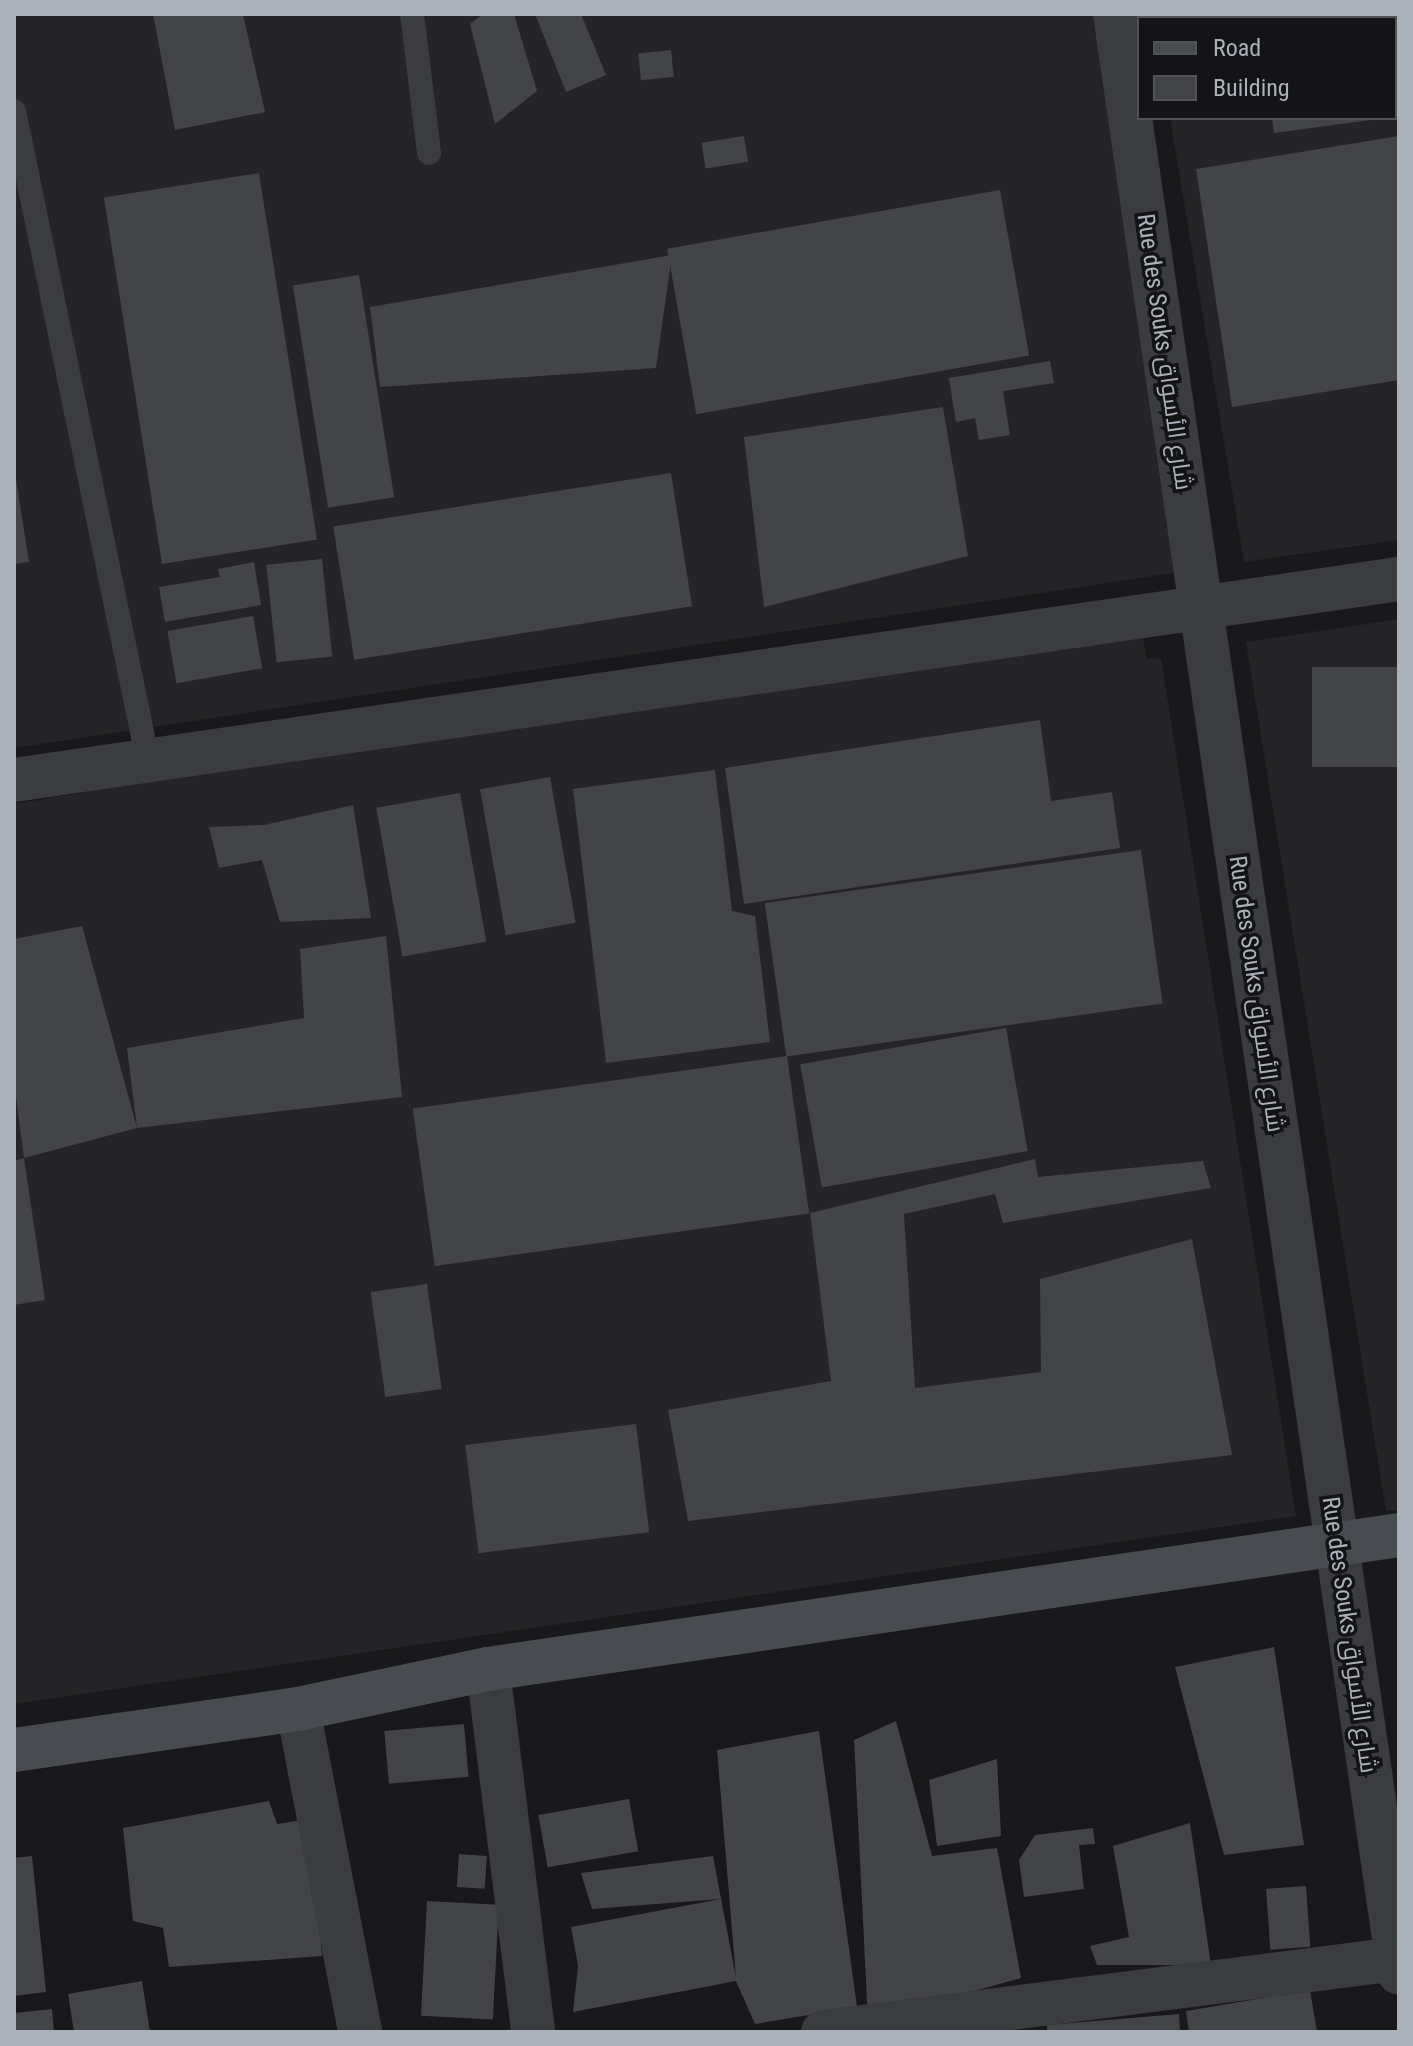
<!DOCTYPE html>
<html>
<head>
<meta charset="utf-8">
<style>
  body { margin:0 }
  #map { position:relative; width:1413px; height:2046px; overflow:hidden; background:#19191b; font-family:"Roboto Condensed",Cairo,sans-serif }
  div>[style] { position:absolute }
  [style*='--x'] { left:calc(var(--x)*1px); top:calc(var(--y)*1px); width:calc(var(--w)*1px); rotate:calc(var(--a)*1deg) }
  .built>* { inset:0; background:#252528 }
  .building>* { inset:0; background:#434448; transform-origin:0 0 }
  .service>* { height:24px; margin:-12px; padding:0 12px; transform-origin:12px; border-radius:12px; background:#3a3c40 }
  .minor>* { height:44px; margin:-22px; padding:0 22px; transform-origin:22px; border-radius:22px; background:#3a3c40 }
  .secondary>* { height:44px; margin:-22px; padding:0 22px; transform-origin:22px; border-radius:22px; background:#484b50 }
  span { translate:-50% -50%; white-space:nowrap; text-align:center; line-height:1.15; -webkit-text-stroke:7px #141416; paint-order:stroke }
  .street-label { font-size:24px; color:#abb2bb }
  .frame { position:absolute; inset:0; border:16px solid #abb2bb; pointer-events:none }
  .legend { position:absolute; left:1137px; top:16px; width:260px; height:104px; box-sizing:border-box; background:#141416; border:2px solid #505358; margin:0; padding:10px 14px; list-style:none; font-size:24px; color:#abb2bb }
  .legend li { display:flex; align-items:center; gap:16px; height:40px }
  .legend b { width:40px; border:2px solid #505358 }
</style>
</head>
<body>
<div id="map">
  <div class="built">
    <div style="clip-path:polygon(14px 14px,1099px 14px,1180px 572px,14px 748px)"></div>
    <div style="clip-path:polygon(1153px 14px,1399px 14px,1399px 540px,1244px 562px,1170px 118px,1395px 118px,1395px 18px)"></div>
    <div style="clip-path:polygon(1139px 616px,1147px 659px,1161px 658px,1296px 1516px,14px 1704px,14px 804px)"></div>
    <div style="clip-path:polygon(1399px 619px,1399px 1510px,1386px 1511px,1246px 642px)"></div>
  </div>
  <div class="building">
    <div style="clip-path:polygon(153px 14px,243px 14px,265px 112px,175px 130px)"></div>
    <div style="clip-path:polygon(483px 14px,514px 14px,537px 91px,495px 124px,470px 24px)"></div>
    <div style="clip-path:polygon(535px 14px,581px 14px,606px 75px,566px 92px)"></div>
    <div style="clip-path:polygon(1258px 14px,1399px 14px,1399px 116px,1395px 117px,1395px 18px)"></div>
    <div style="left:671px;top:50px;width:27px;height:33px;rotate:84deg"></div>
    <div style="clip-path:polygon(1272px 118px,1371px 118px,1371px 120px,1274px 133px)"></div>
    <div style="left:744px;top:136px;width:26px;height:43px;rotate:81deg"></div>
    <div style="clip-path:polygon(1399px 136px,1399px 380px,1232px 407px,1196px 169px)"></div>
    <div style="left:259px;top:173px;width:371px;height:157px;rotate:81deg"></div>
    <div style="left:1000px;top:190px;width:168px;height:338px;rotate:80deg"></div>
    <div style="clip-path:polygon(672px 255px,656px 368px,380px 387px,370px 307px)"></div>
    <div style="left:359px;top:275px;width:225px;height:67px;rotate:81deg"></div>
    <div style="clip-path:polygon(1050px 361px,1054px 383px,1003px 391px,1010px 435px,979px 440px,975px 418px,956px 422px,949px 378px)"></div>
    <div style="clip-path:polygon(943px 407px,968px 556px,764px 607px,744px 437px)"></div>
    <div style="left:671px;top:473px;width:135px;height:342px;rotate:81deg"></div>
    <div style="clip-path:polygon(16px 479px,29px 562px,14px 564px,14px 480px)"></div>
    <div style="left:322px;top:559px;width:98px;height:56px;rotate:84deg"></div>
    <div style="clip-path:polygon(254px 562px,261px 605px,165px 622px,159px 587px,220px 577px,218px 569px)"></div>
    <div style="left:253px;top:616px;width:53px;height:87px;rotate:80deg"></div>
    <div style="left:1399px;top:667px;width:100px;height:87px;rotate:90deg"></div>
    <div style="clip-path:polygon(1040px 720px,1051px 801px,1112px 792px,1120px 848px,744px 904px,725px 768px)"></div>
    <div style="clip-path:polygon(715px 770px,732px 911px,755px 916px,770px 1042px,606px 1063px,573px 789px)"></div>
    <div style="left:550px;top:777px;width:148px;height:71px;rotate:80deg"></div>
    <div style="left:460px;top:793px;width:151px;height:85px;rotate:80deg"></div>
    <div style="clip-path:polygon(353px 805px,371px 918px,280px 922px,262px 860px,219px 868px,209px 827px,264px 825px)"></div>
    <div style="left:1141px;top:850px;width:155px;height:380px;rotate:82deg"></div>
    <div style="clip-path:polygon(82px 926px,137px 1128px,24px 1158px,14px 1082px,14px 939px)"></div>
    <div style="clip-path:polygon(386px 936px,402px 1097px,137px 1128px,127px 1048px,304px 1018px,300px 949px)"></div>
    <div style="left:1006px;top:1028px;width:125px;height:209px;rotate:80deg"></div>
    <div style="left:787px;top:1056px;width:159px;height:378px;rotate:82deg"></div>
    <div style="clip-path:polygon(24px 1158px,45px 1300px,14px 1305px,14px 1161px)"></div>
    <div style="clip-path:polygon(1035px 1159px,1038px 1177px,1203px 1161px,1211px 1188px,1003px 1223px,995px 1194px,904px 1214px,915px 1388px,1041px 1372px,1040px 1279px,1192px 1239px,1232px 1455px,688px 1521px,668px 1410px,831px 1381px,810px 1213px)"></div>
    <div style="left:427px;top:1284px;width:106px;height:57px;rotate:82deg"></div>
    <div style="left:636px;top:1424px;width:109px;height:172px;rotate:83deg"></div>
    <div style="clip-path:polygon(1274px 1647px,1304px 1845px,1224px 1855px,1175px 1667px)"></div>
    <div style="clip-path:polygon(896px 1721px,932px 1856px,997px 1848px,1021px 1978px,868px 2021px,854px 1740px)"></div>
    <div style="left:464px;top:1724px;width:53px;height:80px;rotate:85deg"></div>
    <div style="clip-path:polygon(819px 1731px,857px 2007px,755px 2024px,736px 1981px,573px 2012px,578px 1966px,571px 1927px,721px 1899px,592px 1909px,581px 1873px,713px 1856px,736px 1978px,717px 1750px)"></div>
    <div style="clip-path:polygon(997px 1759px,1001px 1836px,937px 1846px,929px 1780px)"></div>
    <div style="left:629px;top:1799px;width:53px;height:92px;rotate:80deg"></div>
    <div style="clip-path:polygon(269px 1801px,277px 1824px,308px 1819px,322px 1956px,169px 1967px,163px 1928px,133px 1921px,123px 1828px)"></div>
    <div style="clip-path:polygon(1190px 1823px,1211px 1965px,1097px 1965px,1090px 1946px,1129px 1937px,1113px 1846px)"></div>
    <div style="clip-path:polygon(1093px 1828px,1095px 1844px,1079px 1845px,1084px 1889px,1024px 1897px,1019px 1860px,1035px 1835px)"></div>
    <div style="left:459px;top:1854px;width:28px;height:33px;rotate:4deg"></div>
    <div style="clip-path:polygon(32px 1856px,46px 1992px,14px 1996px,14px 1858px)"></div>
    <div style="left:1306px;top:1886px;width:61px;height:40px;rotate:86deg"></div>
    <div style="left:427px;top:1901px;width:72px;height:115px;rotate:3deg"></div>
    <div style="clip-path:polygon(142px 1981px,150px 2032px,74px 2032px,68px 1994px)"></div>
    <div style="clip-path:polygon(1310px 1990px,1317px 2032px,1189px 2032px,1186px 2011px)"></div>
    <div style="clip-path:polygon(52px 2009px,54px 2032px,14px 2032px,14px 2013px)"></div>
    <div style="clip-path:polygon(1179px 2014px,1180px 2032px,1047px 2032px,1047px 2025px)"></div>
  </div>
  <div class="service">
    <div style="--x:412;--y:14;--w:140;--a:83"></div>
    <div style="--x:14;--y:111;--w:664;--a:78.35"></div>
  </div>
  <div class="minor">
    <div style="--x:1115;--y:14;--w:1979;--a:81.75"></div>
    <div style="--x:14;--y:780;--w:1400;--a:-8.26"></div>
    <div style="--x:488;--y:1669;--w:366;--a:82.9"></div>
    <div style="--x:298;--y:1709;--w:329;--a:79.1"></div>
    <div style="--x:823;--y:2032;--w:579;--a:-7.25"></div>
  </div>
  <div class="secondary">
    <div style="--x:14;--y:1750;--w:287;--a:-8.2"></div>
    <div style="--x:298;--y:1709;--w:194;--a:-11.9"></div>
    <div style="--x:488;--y:1669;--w:921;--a:-8.37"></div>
  </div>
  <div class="street-label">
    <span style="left:1164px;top:352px;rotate:82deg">Rue des Souks شارع الأسواق</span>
    <span style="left:1256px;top:994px;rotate:82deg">Rue des Souks شارع الأسواق</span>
    <span style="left:1349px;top:1635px;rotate:82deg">Rue des Souks شارع الأسواق</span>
  </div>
  <div class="frame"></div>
  <ul class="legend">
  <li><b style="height:10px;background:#484b50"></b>Road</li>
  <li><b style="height:22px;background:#434448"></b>Building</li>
  </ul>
</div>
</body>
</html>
